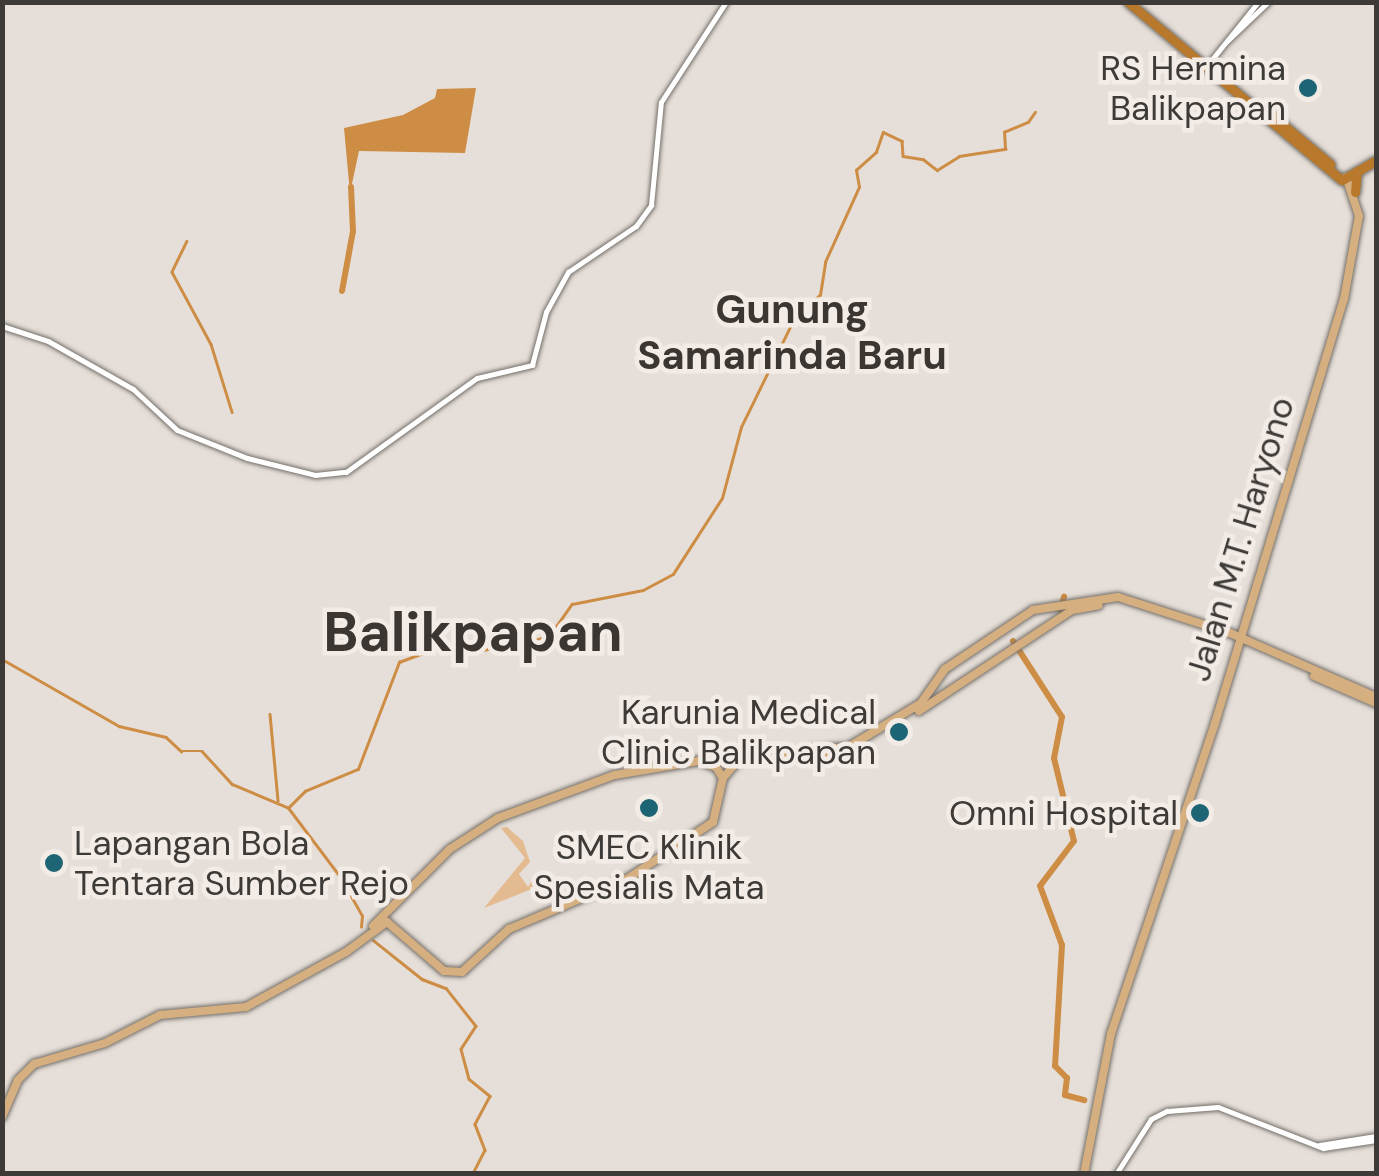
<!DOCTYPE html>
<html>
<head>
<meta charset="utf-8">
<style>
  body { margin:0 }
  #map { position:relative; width:1379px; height:1176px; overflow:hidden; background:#e6dfd9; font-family:"DM Sans",sans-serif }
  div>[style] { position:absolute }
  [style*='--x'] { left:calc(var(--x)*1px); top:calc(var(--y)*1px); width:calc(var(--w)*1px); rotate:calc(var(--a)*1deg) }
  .green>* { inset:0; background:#e4ba91 }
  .water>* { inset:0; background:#cd8d45 }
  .stream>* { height:2.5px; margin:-1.25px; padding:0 1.25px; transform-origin:1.25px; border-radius:1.25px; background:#cd8d45 }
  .river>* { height:6px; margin:-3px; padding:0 3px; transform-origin:3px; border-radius:3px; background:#cd8d45 }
  .roads { filter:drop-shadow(0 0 2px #746f69) drop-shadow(0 0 2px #746f69) }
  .minor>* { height:5px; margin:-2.5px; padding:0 2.5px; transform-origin:2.5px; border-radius:2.5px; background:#fff }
  .major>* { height:8px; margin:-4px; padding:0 4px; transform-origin:4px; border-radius:4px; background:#d5af80 }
  .highway>* { height:9px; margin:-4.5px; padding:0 4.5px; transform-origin:4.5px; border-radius:4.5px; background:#b9792c }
  .dots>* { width:28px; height:28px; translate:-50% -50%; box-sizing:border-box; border:5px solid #f3ece6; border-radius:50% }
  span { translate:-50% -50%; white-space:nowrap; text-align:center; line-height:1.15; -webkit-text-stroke:9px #f3ece6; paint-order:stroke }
  .poi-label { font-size:35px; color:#3d3a37 }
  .right { translate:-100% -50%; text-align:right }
  .left { translate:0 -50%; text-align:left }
  .street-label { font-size:35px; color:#3d3a37 }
  .quarter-label { font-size:40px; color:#3b3631; font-weight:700 }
  .town-label { font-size:55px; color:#3b3631; font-weight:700 }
  .frame { position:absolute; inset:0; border:5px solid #3d3a37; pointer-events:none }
</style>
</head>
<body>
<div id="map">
  <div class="green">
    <div style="clip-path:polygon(507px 827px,523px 841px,530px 862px,519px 874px,528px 887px,538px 871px,542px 885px,484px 908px,525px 858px,501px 828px)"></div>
  </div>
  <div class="water">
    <div style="clip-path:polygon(476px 88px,465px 153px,359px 151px,350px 193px,344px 128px,403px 115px,435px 98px,437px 89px)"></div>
  </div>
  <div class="stream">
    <div style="--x:187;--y:241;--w:34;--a:116"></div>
    <div style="--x:172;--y:272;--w:82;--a:61.6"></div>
    <div style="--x:211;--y:344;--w:71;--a:72.8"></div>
    <div style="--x:2;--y:659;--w:135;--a:29.8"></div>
    <div style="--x:119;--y:726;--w:48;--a:13.2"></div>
    <div style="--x:166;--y:737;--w:21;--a:43"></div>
    <div style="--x:181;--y:751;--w:21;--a:0"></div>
    <div style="--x:202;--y:751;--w:45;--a:47.7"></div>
    <div style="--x:232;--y:784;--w:60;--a:22.7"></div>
    <div style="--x:270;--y:714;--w:87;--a:84.7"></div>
    <div style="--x:361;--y:927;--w:11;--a:-85"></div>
    <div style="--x:362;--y:916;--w:45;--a:-119.4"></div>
    <div style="--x:340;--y:877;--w:86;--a:-127"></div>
    <div style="--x:288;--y:808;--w:24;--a:-45"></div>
    <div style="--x:305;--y:791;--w:57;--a:-22.5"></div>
    <div style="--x:358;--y:769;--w:115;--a:-69"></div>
    <div style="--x:399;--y:662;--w:46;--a:-20.4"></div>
    <div style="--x:442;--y:646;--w:33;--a:9"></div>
    <div style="--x:475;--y:651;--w:53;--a:-8.7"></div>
    <div style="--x:527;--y:643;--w:24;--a:-19"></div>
    <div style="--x:550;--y:635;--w:38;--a:-55"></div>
    <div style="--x:572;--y:604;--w:72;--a:-11.2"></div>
    <div style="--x:643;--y:590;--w:34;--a:-28"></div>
    <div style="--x:673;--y:574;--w:90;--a:-57.2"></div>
    <div style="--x:722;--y:498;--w:73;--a:-75"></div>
    <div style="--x:741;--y:427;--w:120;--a:-63.9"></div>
    <div style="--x:794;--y:319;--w:35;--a:-43"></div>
    <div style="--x:820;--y:295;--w:33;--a:-81"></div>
    <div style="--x:825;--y:262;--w:82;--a:-65.6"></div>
    <div style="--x:859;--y:187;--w:17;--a:-100"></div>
    <div style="--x:856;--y:170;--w:27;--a:-42"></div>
    <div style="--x:876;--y:152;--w:21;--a:-71"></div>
    <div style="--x:883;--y:132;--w:21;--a:25"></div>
    <div style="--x:902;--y:141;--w:15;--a:86"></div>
    <div style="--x:903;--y:156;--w:20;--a:9"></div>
    <div style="--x:923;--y:159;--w:18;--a:38"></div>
    <div style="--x:937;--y:170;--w:26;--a:-32"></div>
    <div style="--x:959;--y:156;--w:47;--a:-8.7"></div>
    <div style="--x:1005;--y:149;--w:17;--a:-93"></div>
    <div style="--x:1004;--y:132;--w:26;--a:-23"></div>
    <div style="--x:1028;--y:122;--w:12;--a:-55"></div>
    <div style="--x:373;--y:940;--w:63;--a:38.5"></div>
    <div style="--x:422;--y:979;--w:26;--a:21"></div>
    <div style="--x:446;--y:988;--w:48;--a:51.7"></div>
    <div style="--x:476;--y:1026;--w:27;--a:123"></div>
    <div style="--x:461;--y:1049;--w:31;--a:75"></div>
    <div style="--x:469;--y:1079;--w:27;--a:39"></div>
    <div style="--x:490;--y:1096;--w:32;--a:118"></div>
    <div style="--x:475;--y:1124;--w:28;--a:69"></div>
    <div style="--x:485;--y:1150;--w:27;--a:117"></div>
  </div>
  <div class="river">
    <div style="--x:342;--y:291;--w:61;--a:-79.6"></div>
    <div style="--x:353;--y:231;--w:44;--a:-92.6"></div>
    <div style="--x:1060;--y:610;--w:14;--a:-73"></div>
    <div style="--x:1013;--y:641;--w:90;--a:57.2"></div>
    <div style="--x:1062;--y:717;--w:42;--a:101"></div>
    <div style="--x:1054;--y:758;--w:85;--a:76.5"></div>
    <div style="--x:1074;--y:841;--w:56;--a:127.1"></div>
    <div style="--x:1040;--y:886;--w:63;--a:69.6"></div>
    <div style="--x:1062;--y:945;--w:121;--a:93.3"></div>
    <div style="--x:1055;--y:1066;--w:17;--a:45"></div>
    <div style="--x:1067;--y:1078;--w:17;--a:97"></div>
    <div style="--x:1065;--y:1095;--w:20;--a:15"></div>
  </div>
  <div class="roads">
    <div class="minor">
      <div style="--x:1227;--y:41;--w:57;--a:-43.6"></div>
      <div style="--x:1209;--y:63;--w:78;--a:-51.2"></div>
      <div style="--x:2;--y:326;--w:48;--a:18.1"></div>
      <div style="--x:48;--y:341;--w:98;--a:29.5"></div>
      <div style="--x:133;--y:389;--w:60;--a:43"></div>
      <div style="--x:177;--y:430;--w:75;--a:21.8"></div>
      <div style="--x:247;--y:458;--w:70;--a:14"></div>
      <div style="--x:315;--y:475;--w:31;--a:-6"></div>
      <div style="--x:346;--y:472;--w:161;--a:-35.7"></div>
      <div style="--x:477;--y:378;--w:57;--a:-13.3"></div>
      <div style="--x:532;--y:365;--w:55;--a:-75.2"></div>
      <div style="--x:546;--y:312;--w:46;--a:-61.2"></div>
      <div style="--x:568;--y:272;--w:82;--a:-34.1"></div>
      <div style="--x:636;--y:226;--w:26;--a:-54"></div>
      <div style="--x:651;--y:205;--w:103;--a:-84.5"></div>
      <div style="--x:661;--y:102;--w:119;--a:-57"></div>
      <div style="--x:1319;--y:1145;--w:58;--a:-9"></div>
      <div style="--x:1116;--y:1174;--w:65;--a:-57.5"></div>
      <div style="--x:1151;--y:1119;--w:18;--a:-27"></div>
      <div style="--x:1167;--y:1111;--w:51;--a:-4.5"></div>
      <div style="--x:1218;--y:1107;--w:113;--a:21.3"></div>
      <div style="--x:1323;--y:1148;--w:54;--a:-8.6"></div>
    </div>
    <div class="major">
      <div style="--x:1314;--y:676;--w:68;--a:23.5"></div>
      <div style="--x:919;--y:711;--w:183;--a:-33.4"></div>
      <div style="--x:1072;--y:610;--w:27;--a:-10"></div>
      <div style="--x:812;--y:750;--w:35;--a:-5"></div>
      <div style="--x:858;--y:754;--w:9;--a:162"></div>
      <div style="--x:849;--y:757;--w:9;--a:-103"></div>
      <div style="--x:847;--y:748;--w:87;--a:-31.3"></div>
      <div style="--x:921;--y:703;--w:42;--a:-54.8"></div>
      <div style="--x:945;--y:669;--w:106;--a:-33.8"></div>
      <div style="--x:1033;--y:610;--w:86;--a:-8.7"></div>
      <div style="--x:1118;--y:597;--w:118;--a:17.8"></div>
      <div style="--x:1230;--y:633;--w:159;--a:23.7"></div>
      <div style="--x:698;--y:761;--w:19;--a:18"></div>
      <div style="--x:716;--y:767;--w:13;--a:58"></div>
      <div style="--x:373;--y:926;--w:109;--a:-45"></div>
      <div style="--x:450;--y:849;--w:57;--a:-32.9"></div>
      <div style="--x:498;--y:818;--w:125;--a:-20.2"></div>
      <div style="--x:615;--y:775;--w:140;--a:-9.5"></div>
      <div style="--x:2;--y:1117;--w:40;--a:-66.6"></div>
      <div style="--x:18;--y:1080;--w:23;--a:-45"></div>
      <div style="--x:34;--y:1064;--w:74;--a:-16.5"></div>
      <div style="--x:105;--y:1043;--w:62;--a:-27"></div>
      <div style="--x:160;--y:1015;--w:86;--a:-5.3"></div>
      <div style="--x:246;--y:1007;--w:114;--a:-28.8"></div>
      <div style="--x:346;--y:952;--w:51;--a:-36.2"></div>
      <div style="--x:387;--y:922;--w:75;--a:40.7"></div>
      <div style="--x:444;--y:971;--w:18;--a:3"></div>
      <div style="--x:462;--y:972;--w:64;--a:-42.5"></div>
      <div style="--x:509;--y:929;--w:128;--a:-23"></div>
      <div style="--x:627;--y:879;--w:103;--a:-33.5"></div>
      <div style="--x:713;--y:822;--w:45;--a:-77.2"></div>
      <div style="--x:723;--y:778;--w:21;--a:-49"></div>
      <div style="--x:737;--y:762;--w:16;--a:-22"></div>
      <div style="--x:752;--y:756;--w:100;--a:0.6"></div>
      <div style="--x:1084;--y:1174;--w:143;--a:-79.1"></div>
      <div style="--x:1111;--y:1034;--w:328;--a:-71.5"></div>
      <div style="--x:1215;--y:723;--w:443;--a:-73.1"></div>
      <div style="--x:1344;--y:299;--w:84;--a:-79.8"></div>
      <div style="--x:1359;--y:216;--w:41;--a:-108.4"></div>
    </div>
    <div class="highway">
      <div style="--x:1128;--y:2;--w:278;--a:39.8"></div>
      <div style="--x:1342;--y:180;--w:39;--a:-30"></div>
      <div style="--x:1269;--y:113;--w:80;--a:39.9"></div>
      <div style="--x:1355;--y:192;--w:21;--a:-85"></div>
    </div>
  </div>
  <div class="dots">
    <div style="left:1308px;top:88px;background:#1d6474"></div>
    <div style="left:899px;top:732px;background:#1d6474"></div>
    <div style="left:649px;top:808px;background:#1d6474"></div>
    <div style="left:1200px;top:813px;background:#1d6474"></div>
    <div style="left:54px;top:863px;background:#1d6474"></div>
  </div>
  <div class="poi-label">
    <span class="right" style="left:1286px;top:88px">RS Hermina<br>Balikpapan</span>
    <span class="right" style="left:876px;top:732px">Karunia Medical<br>Clinic Balikpapan</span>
    <span class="right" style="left:1178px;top:813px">Omni Hospital</span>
    <span class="left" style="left:74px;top:863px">Lapangan Bola<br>Tentara Sumber Rejo</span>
    <span style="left:649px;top:867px">SMEC Klinik<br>Spesialis Mata</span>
  </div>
  <div class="street-label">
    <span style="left:1240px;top:539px;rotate:-73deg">Jalan M.T. Haryono</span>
  </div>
  <div class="quarter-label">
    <span style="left:792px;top:332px">Gunung<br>Samarinda Baru</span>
  </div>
  <div class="town-label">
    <span style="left:473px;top:633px">Balikpapan</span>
  </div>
  <div class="frame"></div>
</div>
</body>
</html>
